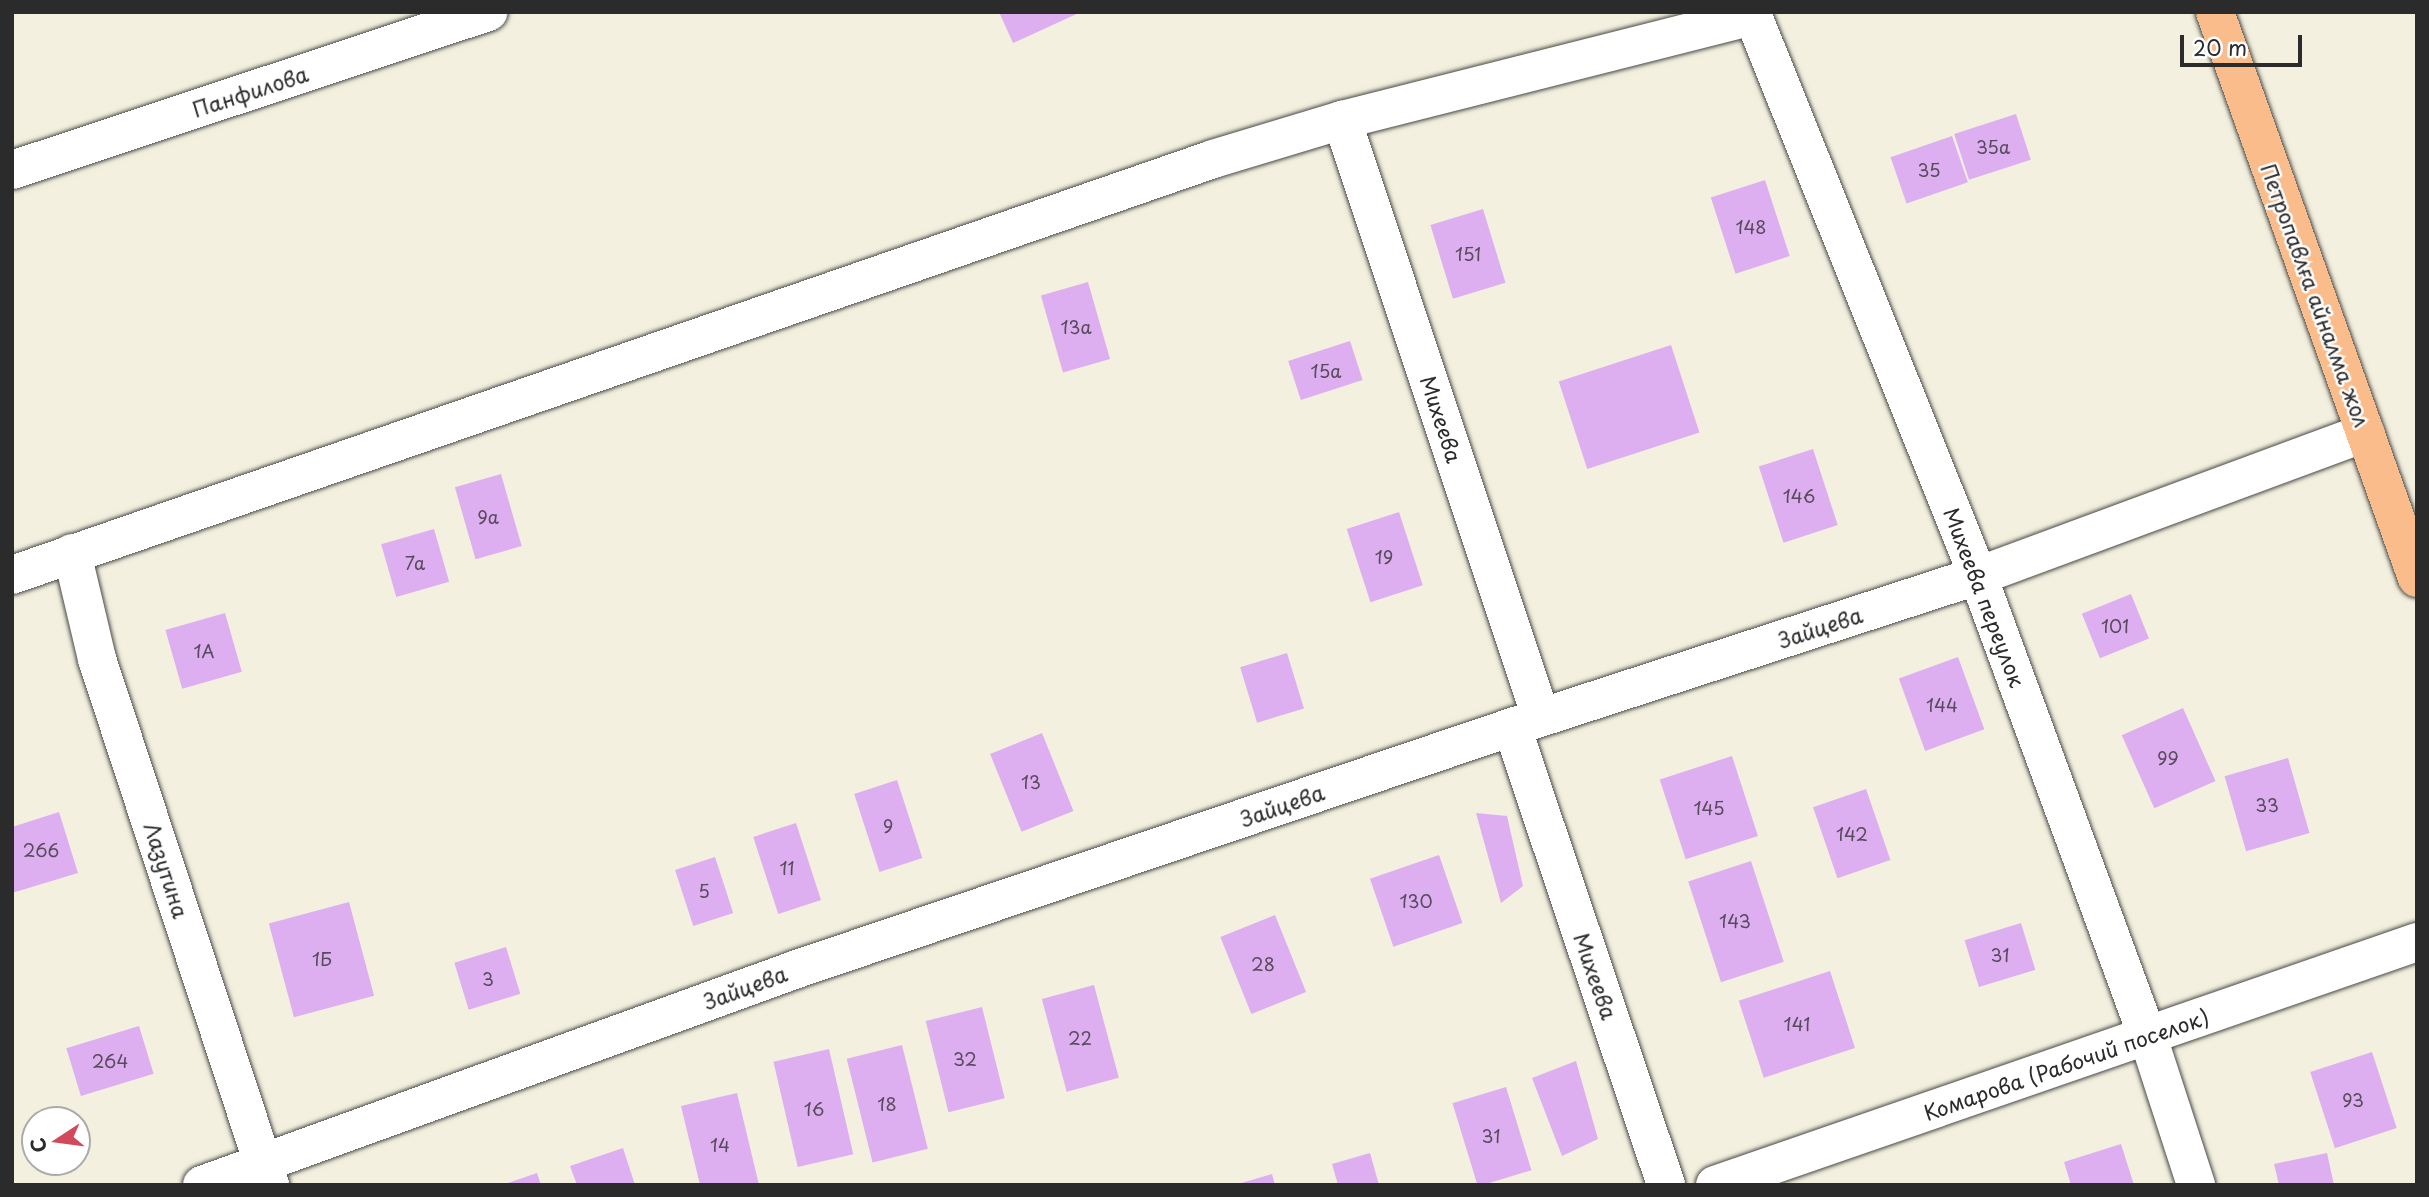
<!DOCTYPE html>
<html>
<head>
<meta charset="utf-8">
<style>
  body { margin:0 }
  #map { position:relative; width:2429px; height:1197px; overflow:hidden; background:#f3f0df; font-family:"Playpen Sans",sans-serif }
  div>[style] { position:absolute }
  [style*='--x'] { left:calc(var(--x)*1px); top:calc(var(--y)*1px); width:calc(var(--w)*1px); rotate:calc(var(--a)*1deg) }
  .building>* { inset:0; background:#ddaff1; transform-origin:0 0 }
  .roads { filter:drop-shadow(0 0 2px #494946) drop-shadow(0 0 2px #494946) }
  .minor>* { height:38px; margin:-19px; padding:0 19px; transform-origin:19px; border-radius:19px; background:#fff }
  .highway>* { height:38px; margin:-19px; padding:0 19px; transform-origin:19px; border-radius:19px; background:#f9bc8a }
  span { translate:-50% -50%; white-space:nowrap; text-align:center; line-height:1.15; -webkit-text-stroke:5px #fff; paint-order:stroke }
  .number-label { font-size:18px; color:#584c5c }
  .number-label span { -webkit-text-stroke-width:0 }
  .street-label { font-size:21px; color:#2b2b2b }
  .frame { position:absolute; inset:0; border:14px solid #2b2b2b; pointer-events:none }
  .north { position:absolute; left:21px; top:1106px; width:70px; height:70px; box-sizing:border-box; background:#fff; border:2px solid #aaa; border-radius:50%; rotate:257deg; font-size:19px; font-weight:700; line-height:28px; text-align:center; color:#2b2b2b }
  .north::after { content:''; display:block; margin:auto; width:24px; height:32px; background:#d1495b; clip-path:polygon(50% 0,100% 100%,50% 72%,0 100%) }
  .scale { position:absolute; left:2180px; top:35px; width:122px; height:32px; box-sizing:border-box; border:4px solid #2b2b2b; border-top:0; padding-left:9px; font-size:21px; line-height:24px; white-space:nowrap; color:#2b2b2b; -webkit-text-stroke:5px #fff; paint-order:stroke }
</style>
</head>
<body>
<div id="map">
  <div class="building">
    <div style="clip-path:polygon(999px 12px,1081px 12px,1013px 43px)"></div>
    <div style="left:2016px;top:114px;width:48px;height:65px;rotate:72deg"></div>
    <div style="left:1952px;top:136px;width:49px;height:65px;rotate:71deg"></div>
    <div style="left:1765px;top:180px;width:80px;height:57px;rotate:72deg"></div>
    <div style="left:1483px;top:209px;width:77px;height:55px;rotate:73deg"></div>
    <div style="left:1088px;top:282px;width:80px;height:49px;rotate:74deg"></div>
    <div style="left:1350px;top:341px;width:41px;height:65px;rotate:72deg"></div>
    <div style="left:1671px;top:345px;width:92px;height:118px;rotate:72deg"></div>
    <div style="left:1813px;top:449px;width:80px;height:57px;rotate:72deg"></div>
    <div style="left:501px;top:474px;width:75px;height:48px;rotate:74deg"></div>
    <div style="left:1399px;top:512px;width:77px;height:55px;rotate:72deg"></div>
    <div style="left:434px;top:529px;width:55px;height:55px;rotate:74deg"></div>
    <div style="left:2131px;top:594px;width:48px;height:53px;rotate:68deg"></div>
    <div style="left:225px;top:613px;width:61px;height:62px;rotate:74deg"></div>
    <div style="left:1287px;top:653px;width:58px;height:49px;rotate:73deg"></div>
    <div style="left:1958px;top:657px;width:77px;height:63px;rotate:70deg"></div>
    <div style="left:2183px;top:708px;width:80px;height:67px;rotate:66deg"></div>
    <div style="left:1042px;top:733px;width:84px;height:56px;rotate:68deg"></div>
    <div style="left:1732px;top:756px;width:84px;height:76px;rotate:72deg"></div>
    <div style="left:2288px;top:758px;width:78px;height:66px;rotate:74deg"></div>
    <div style="left:897px;top:780px;width:82px;height:45px;rotate:72deg"></div>
    <div style="left:1866px;top:789px;width:75px;height:56px;rotate:71deg"></div>
    <div style="clip-path:polygon(59px 812px,78px 873px,12px 893px,12px 827px)"></div>
    <div style="clip-path:polygon(1476px 813px,1507px 816px,1523px 886px,1501px 903px)"></div>
    <div style="left:796px;top:823px;width:81px;height:45px;rotate:72deg"></div>
    <div style="left:1439px;top:855px;width:72px;height:73px;rotate:71deg"></div>
    <div style="left:715px;top:857px;width:59px;height:42px;rotate:72deg"></div>
    <div style="left:1751px;top:861px;width:106px;height:66px;rotate:72deg"></div>
    <div style="left:349px;top:902px;width:97px;height:83px;rotate:75deg"></div>
    <div style="left:1275px;top:915px;width:83px;height:59px;rotate:68deg"></div>
    <div style="left:2021px;top:923px;width:49px;height:59px;rotate:73deg"></div>
    <div style="left:506px;top:947px;width:49px;height:54px;rotate:73deg"></div>
    <div style="left:1830px;top:971px;width:81px;height:96px;rotate:72deg"></div>
    <div style="left:1094px;top:985px;width:96px;height:54px;rotate:75deg"></div>
    <div style="left:982px;top:1007px;width:94px;height:58px;rotate:76deg"></div>
    <div style="left:139px;top:1026px;width:50px;height:76px;rotate:73deg"></div>
    <div style="left:902px;top:1045px;width:107px;height:57px;rotate:76deg"></div>
    <div style="left:829px;top:1049px;width:108px;height:57px;rotate:77deg"></div>
    <div style="left:2372px;top:1052px;width:80px;height:65px;rotate:72deg"></div>
    <div style="clip-path:polygon(1576px 1061px,1598px 1139px,1562px 1156px,1532px 1078px)"></div>
    <div style="left:1506px;top:1087px;width:87px;height:56px;rotate:73deg"></div>
    <div style="clip-path:polygon(737px 1093px,759px 1185px,700px 1185px,681px 1106px)"></div>
    <div style="clip-path:polygon(2121px 1144px,2134px 1185px,2071px 1185px,2064px 1162px)"></div>
    <div style="clip-path:polygon(623px 1148px,635px 1185px,577px 1185px,570px 1166px)"></div>
    <div style="clip-path:polygon(1370px 1153px,1379px 1185px,1338px 1185px,1332px 1164px)"></div>
    <div style="clip-path:polygon(2327px 1153px,2334px 1185px,2279px 1185px,2274px 1164px)"></div>
    <div style="clip-path:polygon(537px 1173px,541px 1185px,505px 1185px,505px 1184px)"></div>
    <div style="clip-path:polygon(1272px 1174px,1275px 1185px,1238px 1185px,1238px 1184px)"></div>
  </div>
  <div class="roads">
    <div class="minor">
      <div style="--x:1342;--y:120;--w:629;--a:71.57"></div>
      <div style="--x:12;--y:170;--w:502;--a:-18.36"></div>
      <div style="--x:72;--y:553;--w:109;--a:76.7"></div>
      <div style="--x:97;--y:659;--w:554;--a:71.79"></div>
      <div style="--x:12;--y:575;--w:1271;--a:-19.1"></div>
      <div style="--x:1213;--y:159;--w:135;--a:-16.8"></div>
      <div style="--x:1342;--y:120;--w:424;--a:-14.2"></div>
      <div style="--x:1753;--y:16;--w:604;--a:68.11"></div>
      <div style="--x:1978;--y:576;--w:491;--a:69.8"></div>
      <div style="--x:2148;--y:1037;--w:156;--a:72"></div>
      <div style="--x:1512;--y:727;--w:483;--a:71.4"></div>
      <div style="--x:202;--y:1185;--w:633;--a:-19.95"></div>
      <div style="--x:797;--y:969;--w:755;--a:-18.7"></div>
      <div style="--x:1512;--y:727;--w:490;--a:-18"></div>
      <div style="--x:1978;--y:576;--w:413;--a:-20.3"></div>
      <div style="--x:1715;--y:1185;--w:743;--a:-19.09"></div>
    </div>
    <div class="highway">
      <div style="--x:2215;--y:12;--w:601;--a:70.36"></div>
    </div>
  </div>
  <div class="number-label">
    <span style="left:1993px;top:147px">35а</span>
    <span style="left:1929px;top:170px">35</span>
    <span style="left:1751px;top:227px">148</span>
    <span style="left:1468px;top:254px">151</span>
    <span style="left:1076px;top:327px">13а</span>
    <span style="left:1326px;top:371px">15а</span>
    <span style="left:1799px;top:496px">146</span>
    <span style="left:488px;top:517px">9а</span>
    <span style="left:1384px;top:557px">19</span>
    <span style="left:415px;top:563px">7а</span>
    <span style="left:2115px;top:626px">101</span>
    <span style="left:204px;top:651px">1A</span>
    <span style="left:1942px;top:705px">144</span>
    <span style="left:2168px;top:758px">99</span>
    <span style="left:1031px;top:782px">13</span>
    <span style="left:2267px;top:805px">33</span>
    <span style="left:1709px;top:808px">145</span>
    <span style="left:888px;top:826px">9</span>
    <span style="left:1852px;top:834px">142</span>
    <span style="left:41px;top:850px">266</span>
    <span style="left:787px;top:868px">11</span>
    <span style="left:704px;top:891px">5</span>
    <span style="left:1416px;top:901px">130</span>
    <span style="left:1735px;top:921px">143</span>
    <span style="left:2000px;top:955px">31</span>
    <span style="left:322px;top:959px">1Б</span>
    <span style="left:1263px;top:964px">28</span>
    <span style="left:488px;top:979px">3</span>
    <span style="left:1797px;top:1024px">141</span>
    <span style="left:1080px;top:1038px">22</span>
    <span style="left:965px;top:1059px">32</span>
    <span style="left:110px;top:1061px">264</span>
    <span style="left:2353px;top:1100px">93</span>
    <span style="left:887px;top:1104px">18</span>
    <span style="left:814px;top:1109px">16</span>
    <span style="left:1491px;top:1136px">31</span>
    <span style="left:720px;top:1145px">14</span>
  </div>
  <div class="street-label">
    <span style="left:250px;top:91px;rotate:-18deg">Панфилова</span>
    <span style="left:2316px;top:295px;rotate:70deg">Петропавлға айналма жол</span>
    <span style="left:1442px;top:419px;rotate:72deg">Михеева</span>
    <span style="left:1985px;top:597px;rotate:69deg">Михеева переулок</span>
    <span style="left:1820px;top:627px;rotate:-18deg">Зайцева</span>
    <span style="left:1282px;top:805px;rotate:-19deg">Зайцева</span>
    <span style="left:167px;top:870px;rotate:72deg">Лазутина</span>
    <span style="left:1596px;top:976px;rotate:71deg">Михеева</span>
    <span style="left:745px;top:987px;rotate:-20deg">Зайцева</span>
    <span style="left:2066px;top:1064px;rotate:-19deg">Комарова (Рабочий поселок)</span>
  </div>
  <div class="frame"></div>
  <div class="north">С</div>
  <div class="scale">20 m</div>
</div>
</body>
</html>
